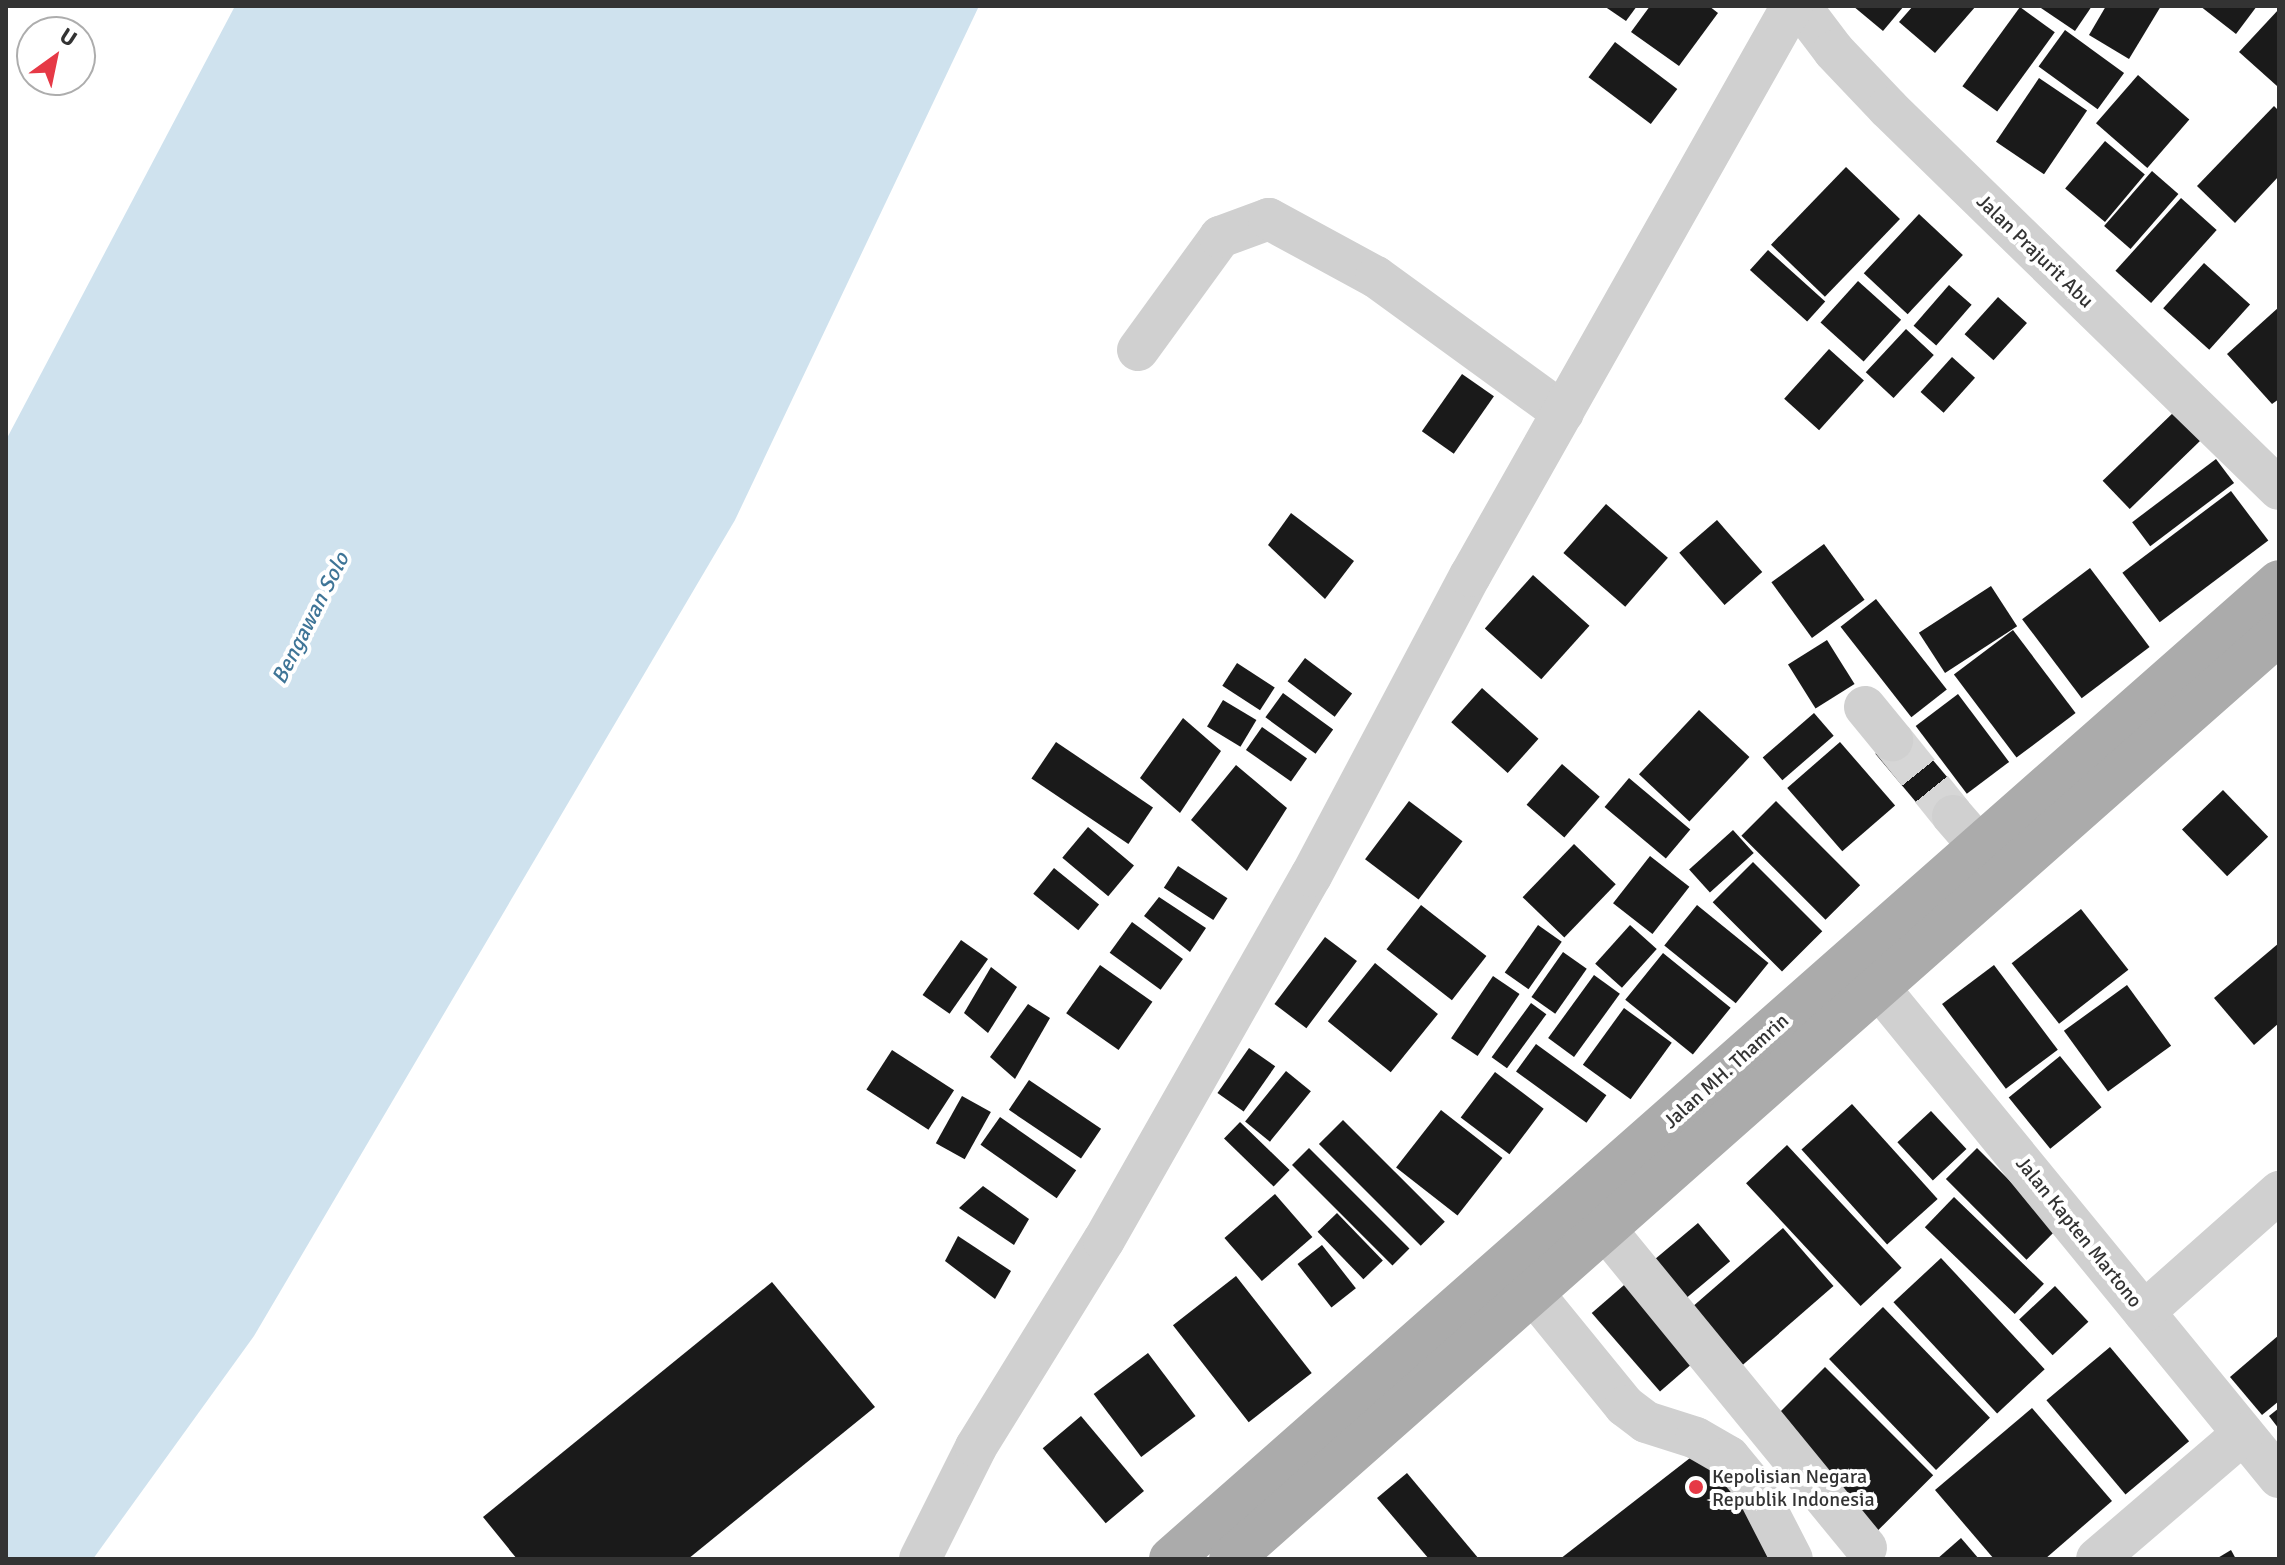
<!DOCTYPE html>
<html>
<head>
<meta charset="utf-8">
<style>
  body { margin:0 }
  #map { position:relative; width:2285px; height:1565px; overflow:hidden; background:#fff; font-family:Signika,sans-serif }
  div>[style] { position:absolute }
  [style*='--x'] { left:calc(var(--x)*1px); top:calc(var(--y)*1px); width:calc(var(--w)*1px); rotate:calc(var(--a)*1deg) }
  .water>* { inset:0; background:#cfe2ee }
  .building>* { inset:0; background:#1a1a1a; transform-origin:0 0 }
  .minor-tunnel>* { height:42px; margin-top:-21px; transform-origin:0; background:repeating-linear-gradient(90deg,#d6d6d6 0 42px,transparent 0 63px) }
  .minor>* { height:42px; margin:-21px; padding:0 21px; transform-origin:21px; border-radius:21px; background:#d0d0d0 }
  .major>* { height:44px; margin:-22px; padding:0 22px; transform-origin:22px; border-radius:22px; background:#ababab }
  .dots>* { width:22px; height:22px; translate:-50% -50%; box-sizing:border-box; border:4px solid #fff; border-radius:50% }
  span { translate:-50% -50%; white-space:nowrap; text-align:center; line-height:1.15; -webkit-text-stroke:8px #fff; paint-order:stroke }
  .street-label { font-size:20px; color:#333 }
  .poi-label { font-size:20px; color:#333 }
  .left { translate:0 -50%; text-align:left }
  .water-label { font-size:22px; color:#3f7597; font-style:italic }
  .frame { position:absolute; inset:0; border:8px solid #333; pointer-events:none }
  .north { position:absolute; left:16px; top:16px; width:80px; height:80px; box-sizing:border-box; background:#fff; border:2px solid #adadad; border-radius:50%; rotate:33deg; font-size:22px; font-weight:700; line-height:32px; text-align:center; color:#333 }
  .north::after { content:''; display:block; margin:auto; width:28px; height:36px; background:#e63946; clip-path:polygon(50% 0,100% 100%,50% 72%,0 100%) }
</style>
</head>
<body>
<div id="map">
  <div class="water">
    <div style="clip-path:polygon(235px 6px,979px 6px,735px 520px,254px 1336px,93px 1559px,6px 1559px,6px 440px)"></div>
  </div>
  <div class="building">
    <div style="clip-path:polygon(1604px 6px,1637px 6px,1626px 21px)"></div>
    <div style="clip-path:polygon(1650px 6px,1709px 6px,1718px 13px,1679px 66px,1631px 32px)"></div>
    <div style="clip-path:polygon(1853px 6px,1904px 6px,1883px 31px)"></div>
    <div style="clip-path:polygon(1913px 6px,1976px 6px,1935px 53px,1899px 22px)"></div>
    <div style="clip-path:polygon(2038px 6px,2092px 6px,2075px 31px)"></div>
    <div style="clip-path:polygon(2106px 6px,2161px 6px,2129px 59px,2089px 35px)"></div>
    <div style="clip-path:polygon(2200px 6px,2257px 6px,2236px 34px)"></div>
    <div style="left:2020px;top:7px;width:43px;height:98px;rotate:36deg"></div>
    <div style="clip-path:polygon(2279px 9px,2279px 84px,2277px 86px,2239px 52px)"></div>
    <div style="left:2065px;top:30px;width:73px;height:45px;rotate:36deg"></div>
    <div style="left:1615px;top:42px;width:78px;height:44px;rotate:37deg"></div>
    <div style="left:2138px;top:75px;width:68px;height:64px;rotate:41deg"></div>
    <div style="left:2039px;top:78px;width:58px;height:77px;rotate:34deg"></div>
    <div style="clip-path:polygon(2274px 106px,2279px 111px,2279px 176px,2235px 223px,2197px 186px)"></div>
    <div style="left:2105px;top:141px;width:52px;height:62px;rotate:40deg"></div>
    <div style="left:1846px;top:167px;width:75px;height:108px;rotate:44deg"></div>
    <div style="left:2152px;top:171px;width:35px;height:73px;rotate:41deg"></div>
    <div style="left:2181px;top:198px;width:48px;height:98px;rotate:42deg"></div>
    <div style="left:1919px;top:214px;width:60px;height:81px;rotate:43deg"></div>
    <div style="left:1768px;top:250px;width:77px;height:27px;rotate:42deg"></div>
    <div style="left:2204px;top:263px;width:62px;height:61px;rotate:42deg"></div>
    <div style="left:1858px;top:281px;width:58px;height:56px;rotate:42deg"></div>
    <div style="left:1949px;top:285px;width:30px;height:54px;rotate:41deg"></div>
    <div style="left:1998px;top:297px;width:39px;height:50px;rotate:42deg"></div>
    <div style="clip-path:polygon(2279px 307px,2279px 399px,2272px 404px,2227px 354px)"></div>
    <div style="left:1906px;top:329px;width:38px;height:59px;rotate:43deg"></div>
    <div style="left:1829px;top:349px;width:47px;height:67px;rotate:42deg"></div>
    <div style="left:1952px;top:357px;width:31px;height:47px;rotate:42deg"></div>
    <div style="left:1462px;top:374px;width:39px;height:70px;rotate:35deg"></div>
    <div style="left:2176px;top:410px;width:39px;height:102px;rotate:46deg"></div>
    <div style="left:2216px;top:459px;width:30px;height:105px;rotate:53deg"></div>
    <div style="left:2231px;top:491px;width:62px;height:136px;rotate:53deg"></div>
    <div style="left:1606px;top:504px;width:82px;height:65px;rotate:41deg"></div>
    <div style="clip-path:polygon(1291px 513px,1354px 561px,1325px 599px,1268px 545px)"></div>
    <div style="left:1717px;top:520px;width:69px;height:50px;rotate:49deg"></div>
    <div style="left:1824px;top:544px;width:69px;height:65px;rotate:54deg"></div>
    <div style="left:2090px;top:568px;width:99px;height:85px;rotate:53deg"></div>
    <div style="left:1533px;top:575px;width:76px;height:72px;rotate:42deg"></div>
    <div style="left:1991px;top:586px;width:48px;height:86px;rotate:57deg"></div>
    <div style="left:1876px;top:599px;width:115px;height:45px;rotate:52deg"></div>
    <div style="left:2013px;top:630px;width:104px;height:74px;rotate:53deg"></div>
    <div style="left:1827px;top:640px;width:52px;height:46px;rotate:58deg"></div>
    <div style="left:1305px;top:658px;width:59px;height:29px;rotate:37deg"></div>
    <div style="left:1237px;top:663px;width:45px;height:27px;rotate:33deg"></div>
    <div style="left:1482px;top:688px;width:76px;height:46px;rotate:42deg"></div>
    <div style="left:1283px;top:693px;width:62px;height:30px;rotate:36deg"></div>
    <div style="left:1958px;top:694px;width:85px;height:53px;rotate:53deg"></div>
    <div style="left:1223px;top:700px;width:39px;height:31px;rotate:31deg"></div>
    <div style="left:1699px;top:710px;width:69px;height:88px;rotate:43deg"></div>
    <div style="left:1814px;top:713px;width:30px;height:68px;rotate:49deg"></div>
    <div style="clip-path:polygon(1183px 718px,1221px 751px,1180px 813px,1140px 778px)"></div>
    <div style="left:1262px;top:727px;width:55px;height:28px;rotate:35deg"></div>
    <div style="left:1906px;top:728px;width:97px;height:40px;rotate:50deg"></div>
    <div style="left:1056px;top:742px;width:117px;height:44px;rotate:34deg"></div>
    <div style="left:1840px;top:742px;width:84px;height:70px;rotate:49deg"></div>
    <div style="left:1562px;top:764px;width:50px;height:54px;rotate:41deg"></div>
    <div style="clip-path:polygon(1236px 765px,1287px 808px,1247px 871px,1191px 820px)"></div>
    <div style="left:1629px;top:778px;width:80px;height:38px;rotate:40deg"></div>
    <div style="left:2223px;top:790px;width:65px;height:57px;rotate:46deg"></div>
    <div style="left:1409px;top:801px;width:67px;height:73px;rotate:37deg"></div>
    <div style="left:1776px;top:801px;width:119px;height:49px;rotate:45deg"></div>
    <div style="left:1088px;top:827px;width:60px;height:40px;rotate:40deg"></div>
    <div style="left:1733px;top:830px;width:31px;height:59px;rotate:48deg"></div>
    <div style="left:1574px;top:844px;width:58px;height:74px;rotate:44deg"></div>
    <div style="left:1650px;top:856px;width:50px;height:60px;rotate:38deg"></div>
    <div style="left:1753px;top:862px;width:98px;height:57px;rotate:45deg"></div>
    <div style="left:1178px;top:866px;width:59px;height:26px;rotate:33deg"></div>
    <div style="left:1054px;top:868px;width:58px;height:33px;rotate:39deg"></div>
    <div style="clip-path:polygon(1159px 897px,1206px 928px,1190px 952px,1144px 916px)"></div>
    <div style="left:1421px;top:905px;width:83px;height:56px;rotate:38deg"></div>
    <div style="left:1697px;top:905px;width:92px;height:52px;rotate:39deg"></div>
    <div style="left:2081px;top:909px;width:77px;height:88px;rotate:52deg"></div>
    <div style="left:1132px;top:922px;width:63px;height:38px;rotate:36deg"></div>
    <div style="left:1538px;top:925px;width:29px;height:58px;rotate:35deg"></div>
    <div style="left:1630px;top:925px;width:36px;height:52px;rotate:42deg"></div>
    <div style="left:1325px;top:937px;width:40px;height:84px;rotate:37deg"></div>
    <div style="left:961px;top:940px;width:33px;height:67px;rotate:35deg"></div>
    <div style="clip-path:polygon(2279px 943px,2279px 1023px,2254px 1045px,2214px 998px)"></div>
    <div style="left:1563px;top:952px;width:29px;height:55px;rotate:35deg"></div>
    <div style="left:1663px;top:953px;width:87px;height:60px;rotate:39deg"></div>
    <div style="left:1375px;top:963px;width:81px;height:75px;rotate:39deg"></div>
    <div style="left:1100px;top:965px;width:64px;height:59px;rotate:35deg"></div>
    <div style="left:1994px;top:965px;width:106px;height:65px;rotate:53deg"></div>
    <div style="clip-path:polygon(991px 967px,1017px 987px,988px 1033px,964px 1013px)"></div>
    <div style="left:1594px;top:975px;width:32px;height:78px;rotate:36deg"></div>
    <div style="left:1493px;top:976px;width:32px;height:75px;rotate:34deg"></div>
    <div style="left:2127px;top:985px;width:75px;height:78px;rotate:54deg"></div>
    <div style="left:1531px;top:1003px;width:19px;height:67px;rotate:36deg"></div>
    <div style="clip-path:polygon(1028px 1004px,1050px 1018px,1015px 1079px,990px 1057px)"></div>
    <div style="left:1624px;top:1008px;width:59px;height:70px;rotate:36deg"></div>
    <div style="left:1536px;top:1044px;width:87px;height:34px;rotate:36deg"></div>
    <div style="left:1249px;top:1048px;width:32px;height:55px;rotate:35deg"></div>
    <div style="left:892px;top:1050px;width:74px;height:47px;rotate:33deg"></div>
    <div style="left:2060px;top:1056px;width:66px;height:66px;rotate:51deg"></div>
    <div style="left:1286px;top:1071px;width:32px;height:65px;rotate:39deg"></div>
    <div style="left:1495px;top:1072px;width:61px;height:57px;rotate:37deg"></div>
    <div style="left:1029px;top:1080px;width:87px;height:36px;rotate:34deg"></div>
    <div style="left:962px;top:1096px;width:33px;height:54px;rotate:29deg"></div>
    <div style="left:1852px;top:1104px;width:128px;height:68px;rotate:48deg"></div>
    <div style="left:1441px;top:1110px;width:78px;height:73px;rotate:38deg"></div>
    <div style="left:1931px;top:1111px;width:52px;height:46px;rotate:47deg"></div>
    <div style="left:1000px;top:1117px;width:93px;height:34px;rotate:35deg"></div>
    <div style="left:1343px;top:1120px;width:144px;height:34px;rotate:45deg"></div>
    <div style="left:1240px;top:1122px;width:69px;height:23px;rotate:44deg"></div>
    <div style="left:1787px;top:1145px;width:168px;height:56px;rotate:47deg"></div>
    <div style="left:1309px;top:1148px;width:142px;height:24px;rotate:45deg"></div>
    <div style="left:1977px;top:1148px;width:114px;height:44px;rotate:45deg"></div>
    <div style="clip-path:polygon(983px 1186px,1029px 1219px,1014px 1245px,959px 1208px)"></div>
    <div style="left:1275px;top:1194px;width:57px;height:67px;rotate:49deg"></div>
    <div style="left:1954px;top:1197px;width:125px;height:42px;rotate:44deg"></div>
    <div style="left:1337px;top:1213px;width:66px;height:27px;rotate:46deg"></div>
    <div style="left:1698px;top:1223px;width:50px;height:63px;rotate:50deg"></div>
    <div style="left:1783px;top:1228px;width:77px;height:120px;rotate:49deg"></div>
    <div style="clip-path:polygon(958px 1236px,1011px 1271px,995px 1299px,945px 1261px)"></div>
    <div style="left:1322px;top:1245px;width:55px;height:31px;rotate:52deg"></div>
    <div style="left:1941px;top:1258px;width:152px;height:65px;rotate:47deg"></div>
    <div style="left:1236px;top:1276px;width:123px;height:80px;rotate:52deg"></div>
    <div style="left:1631px;top:1279px;width:104px;height:52px;rotate:49deg"></div>
    <div style="clip-path:polygon(772px 1282px,875px 1407px,688px 1559px,517px 1559px,483px 1517px)"></div>
    <div style="left:2055px;top:1286px;width:49px;height:49px;rotate:47deg"></div>
    <div style="left:1883px;top:1307px;width:154px;height:75px;rotate:46deg"></div>
    <div style="clip-path:polygon(2279px 1335px,2279px 1401px,2262px 1415px,2230px 1377px)"></div>
    <div style="left:2110px;top:1347px;width:123px;height:83px;rotate:50deg"></div>
    <div style="left:1148px;top:1353px;width:79px;height:68px;rotate:53deg"></div>
    <div style="left:1825px;top:1367px;width:153px;height:78px;rotate:45deg"></div>
    <div style="clip-path:polygon(2032px 1408px,2112px 1501px,2045px 1559px,1994px 1559px,1935px 1490px)"></div>
    <div style="clip-path:polygon(2279px 1408px,2279px 1429px,2269px 1416px)"></div>
    <div style="left:1081px;top:1416px;width:98px;height:50px;rotate:50deg"></div>
    <div style="clip-path:polygon(1708px 1444px,1790px 1559px,1560px 1559px)"></div>
    <div style="clip-path:polygon(1407px 1473px,1479px 1559px,1429px 1559px,1377px 1498px)"></div>
    <div style="clip-path:polygon(1961px 1538px,1979px 1559px,1937px 1559px)"></div>
    <div style="clip-path:polygon(2231px 1550px,2236px 1559px,2216px 1559px)"></div>
  </div>
  <div class="minor-tunnel">
    <div style="--x:1892;--y:740;--w:97;--a:51.2"></div>
  </div>
  <div class="minor">
    <div style="--x:1800;--y:6;--w:56;--a:52.9"></div>
    <div style="--x:1834;--y:51;--w:79;--a:46.5"></div>
    <div style="--x:1888;--y:108;--w:546;--a:44.26"></div>
    <div style="--x:1138;--y:350;--w:140;--a:-54"></div>
    <div style="--x:1220;--y:237;--w:52;--a:-20.2"></div>
    <div style="--x:1269;--y:219;--w:122;--a:28.5"></div>
    <div style="--x:1376;--y:277;--w:231;--a:36"></div>
    <div style="--x:1865;--y:707;--w:43;--a:50.7"></div>
    <div style="--x:1953;--y:816;--w:40;--a:49"></div>
    <div style="--x:1879;--y:988;--w:632;--a:50.72"></div>
    <div style="--x:1605;--y:1229;--w:412;--a:50.7"></div>
    <div style="--x:1532;--y:1292;--w:147;--a:50.8"></div>
    <div style="--x:1625;--y:1406;--w:26;--a:37"></div>
    <div style="--x:1646;--y:1422;--w:52;--a:17.7"></div>
    <div style="--x:1696;--y:1438;--w:38;--a:30"></div>
    <div style="--x:1729;--y:1457;--w:44;--a:50.5"></div>
    <div style="--x:1757;--y:1491;--w:76;--a:62.8"></div>
    <div style="--x:2144;--y:1312;--w:181;--a:-41.6"></div>
    <div style="--x:920;--y:1559;--w:125;--a:-63.4"></div>
    <div style="--x:976;--y:1447;--w:243;--a:-58.3"></div>
    <div style="--x:1104;--y:1240;--w:419;--a:-60.4"></div>
    <div style="--x:1311;--y:876;--w:340;--a:-62.1"></div>
    <div style="--x:1470;--y:576;--w:655;--a:-60.54"></div>
    <div style="--x:2097;--y:1559;--w:192;--a:-40.6"></div>
  </div>
  <div class="major">
    <div style="--x:1171;--y:1559;--w:1477;--a:-41.4"></div>
    <div style="--x:1231;--y:1559;--w:1398;--a:-41.46"></div>
  </div>
  <div class="dots">
    <div style="left:1696px;top:1487px;background:#e63946"></div>
  </div>
  <div class="street-label">
    <span style="left:2035px;top:251px;rotate:44deg">Jalan Prajurit Abu</span>
    <span style="left:1726px;top:1071px;rotate:-42deg">Jalan MH. Thamrin</span>
    <span style="left:2079px;top:1232px;rotate:51deg">Jalan Kapten Martono</span>
  </div>
  <div class="poi-label">
    <span class="left" style="left:1712px;top:1488px">Kepolisian Negara<br>Republik Indonesia</span>
  </div>
  <div class="water-label">
    <span style="left:310px;top:618px;rotate:-63deg">Bengawan Solo</span>
  </div>
  <div class="frame"></div>
  <div class="north">U</div>
</div>
</body>
</html>
